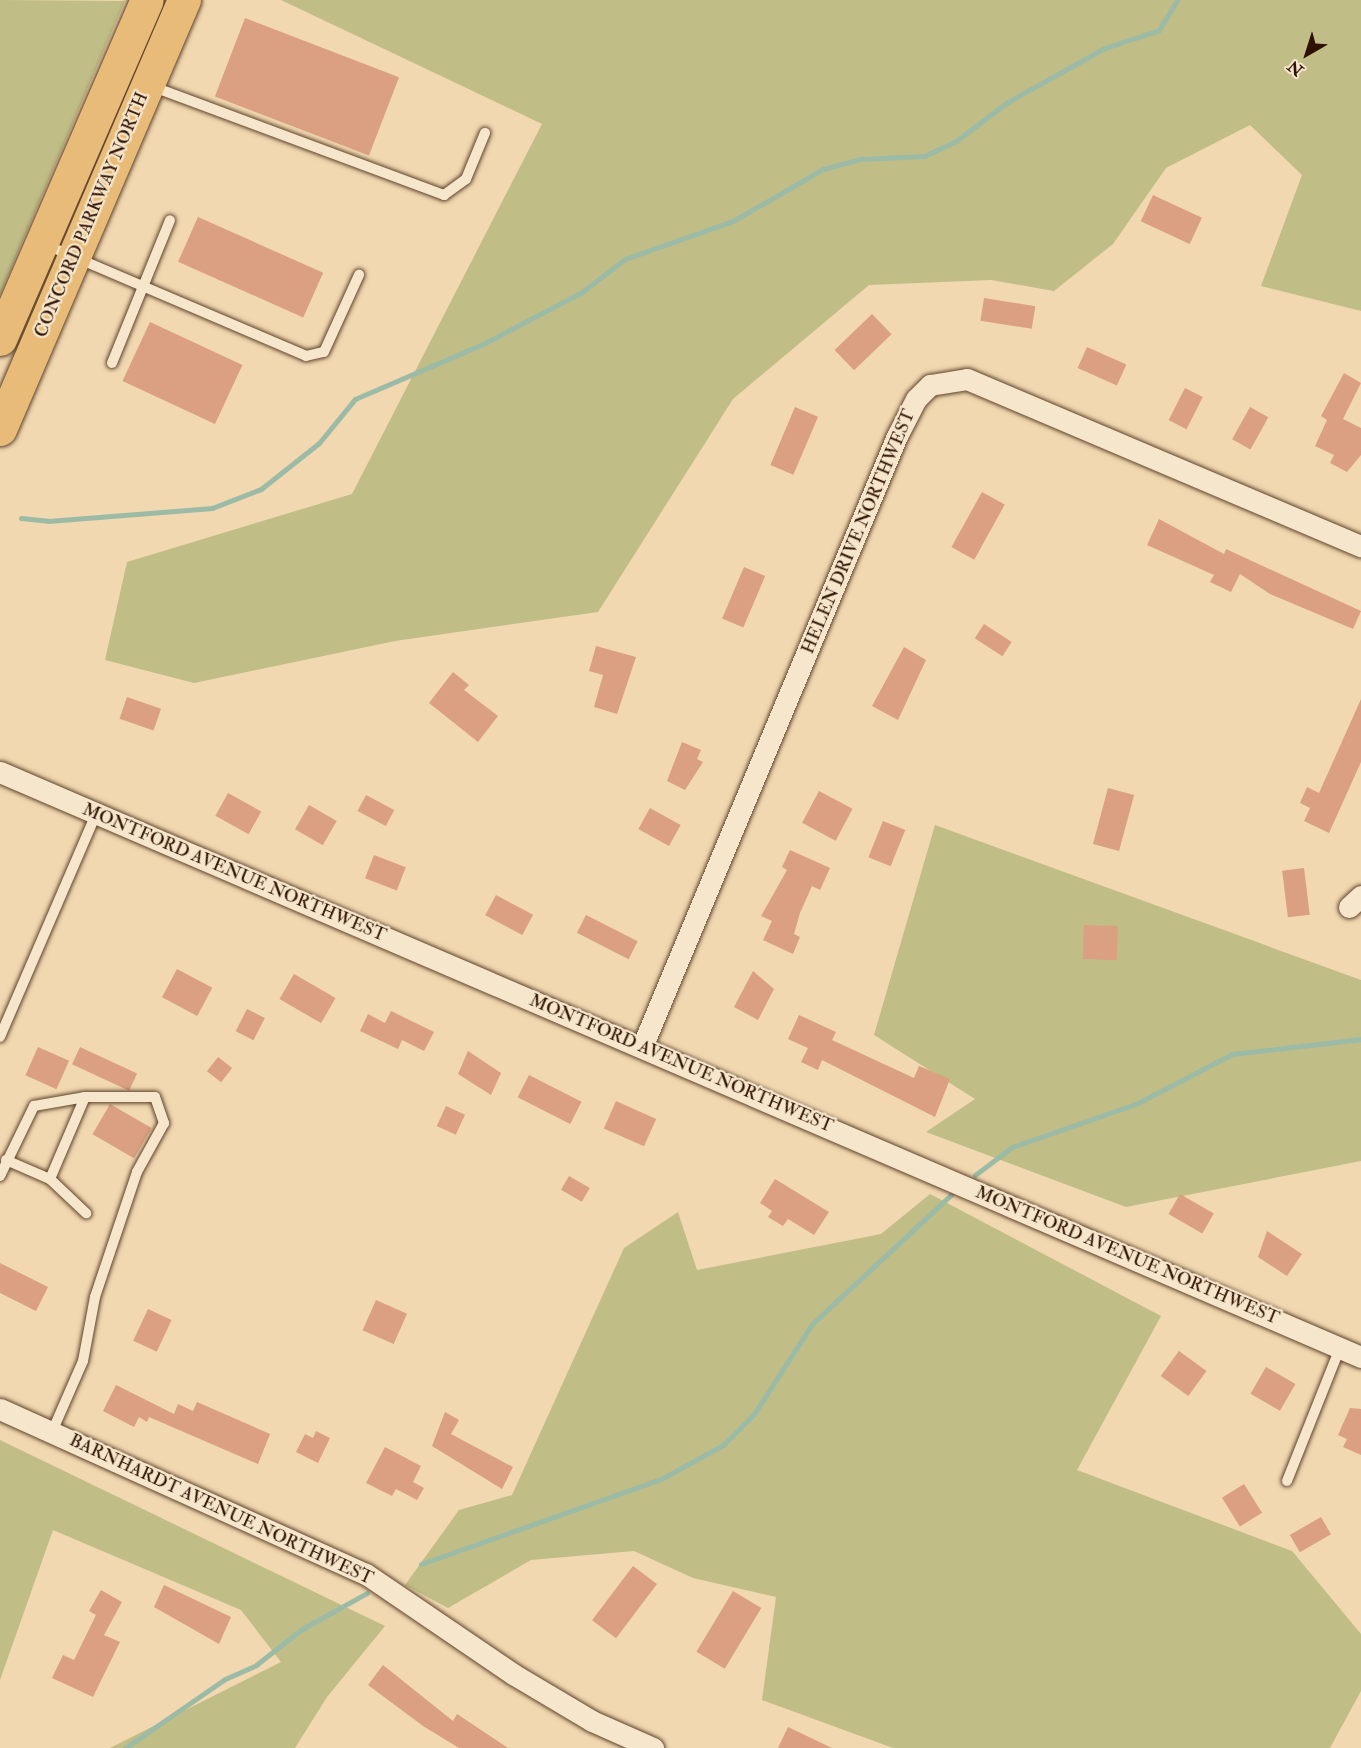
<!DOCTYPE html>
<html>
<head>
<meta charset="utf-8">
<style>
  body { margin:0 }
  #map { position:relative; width:1361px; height:1748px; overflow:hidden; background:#f1d8b0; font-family:"IM FELL Double Pica",serif }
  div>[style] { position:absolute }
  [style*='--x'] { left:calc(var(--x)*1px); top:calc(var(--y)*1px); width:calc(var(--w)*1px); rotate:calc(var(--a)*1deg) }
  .green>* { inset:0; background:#c0bd87 }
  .stream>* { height:5px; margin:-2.5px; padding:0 2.5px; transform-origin:2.5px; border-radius:2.5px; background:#9cbba6 }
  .building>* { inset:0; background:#daa081; transform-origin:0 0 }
  .roads { filter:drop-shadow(0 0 2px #5f432c) drop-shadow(0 0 2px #5f432c) }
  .service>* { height:10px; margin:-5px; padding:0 5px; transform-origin:5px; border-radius:5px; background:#f6e6cc }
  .minor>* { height:21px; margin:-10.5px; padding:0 10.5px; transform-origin:10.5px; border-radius:10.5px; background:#f6e6cc }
  .trunk>* { height:33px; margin:-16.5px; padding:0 16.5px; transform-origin:16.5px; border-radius:16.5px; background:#e8bc78 }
  span { translate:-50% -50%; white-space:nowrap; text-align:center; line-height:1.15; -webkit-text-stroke:4.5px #f6e6cc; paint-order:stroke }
  .street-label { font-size:18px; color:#2e1100 }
  .north { position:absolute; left:1277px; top:24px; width:60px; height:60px; -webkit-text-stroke:4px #f6e6cc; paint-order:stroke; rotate:219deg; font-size:16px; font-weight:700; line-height:24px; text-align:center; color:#2e1100 }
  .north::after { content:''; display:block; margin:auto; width:21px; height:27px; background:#2e1100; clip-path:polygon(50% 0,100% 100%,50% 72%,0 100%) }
</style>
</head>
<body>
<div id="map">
  <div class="green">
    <div style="clip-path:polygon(0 0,125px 1px,0 294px)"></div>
    <div style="clip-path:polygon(281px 0,1361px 0,1361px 311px,1261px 286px,1302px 175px,1250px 125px,1166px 168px,1113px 244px,1054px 291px,991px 280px,869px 285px,733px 399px,598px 612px,395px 641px,194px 683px,105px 660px,127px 562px,352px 494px,542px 124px)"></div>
    <div style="clip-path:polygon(935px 825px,1361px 980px,1361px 1161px,1126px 1207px,926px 1132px,975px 1099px,874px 1035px)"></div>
    <div style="clip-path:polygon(930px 1194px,1161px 1316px,1077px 1470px,1292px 1551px,1361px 1634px,1361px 1691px,1330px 1748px,893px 1748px,762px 1700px,776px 1597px,693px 1578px,634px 1551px,531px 1560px,448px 1608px,405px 1585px,459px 1510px,512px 1495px,624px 1248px,678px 1212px,697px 1270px,881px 1234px)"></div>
    <div style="clip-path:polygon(0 1440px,385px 1626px,327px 1697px,295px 1748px,110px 1748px,281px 1662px,241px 1610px,53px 1530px,0 1680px)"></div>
  </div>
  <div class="stream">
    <div style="--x:21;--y:518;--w:27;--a:6"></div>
    <div style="--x:48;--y:521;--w:165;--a:-4.5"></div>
    <div style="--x:212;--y:508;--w:53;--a:-21.2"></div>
    <div style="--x:261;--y:489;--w:74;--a:-38.4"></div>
    <div style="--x:319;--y:443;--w:57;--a:-50.7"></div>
    <div style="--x:355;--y:399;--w:142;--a:-23.3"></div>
    <div style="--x:485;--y:343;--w:110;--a:-27.7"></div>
    <div style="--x:582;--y:292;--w:54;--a:-37.5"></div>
    <div style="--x:625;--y:259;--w:114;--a:-19.4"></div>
    <div style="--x:733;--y:221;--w:104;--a:-30"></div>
    <div style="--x:823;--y:169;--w:39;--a:-15"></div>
    <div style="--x:861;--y:159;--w:63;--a:-2.7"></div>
    <div style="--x:924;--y:156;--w:35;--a:-25"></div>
    <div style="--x:956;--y:141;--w:63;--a:-37.2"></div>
    <div style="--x:1006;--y:103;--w:113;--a:-29.1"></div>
    <div style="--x:1105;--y:48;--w:57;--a:-18.4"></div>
    <div style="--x:1159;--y:30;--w:35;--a:-59"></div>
    <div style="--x:975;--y:1175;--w:46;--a:-37.1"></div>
    <div style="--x:1012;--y:1147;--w:133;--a:-19.2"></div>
    <div style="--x:1138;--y:1103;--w:106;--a:-27.5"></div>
    <div style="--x:1232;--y:1054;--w:130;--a:-6.6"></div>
    <div style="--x:421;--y:1564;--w:255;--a:-19.5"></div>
    <div style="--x:661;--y:1479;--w:71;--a:-28.7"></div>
    <div style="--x:723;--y:1445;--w:44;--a:-45"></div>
    <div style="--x:754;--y:1414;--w:107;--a:-57.2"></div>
    <div style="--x:812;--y:1324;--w:190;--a:-42.9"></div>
    <div style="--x:125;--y:1748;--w:121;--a:-34.6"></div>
    <div style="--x:225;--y:1679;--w:34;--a:-24"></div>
    <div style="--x:256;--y:1665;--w:58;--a:-38"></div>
    <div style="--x:302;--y:1629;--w:74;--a:-29"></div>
  </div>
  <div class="building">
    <div style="left:245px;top:18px;width:165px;height:84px;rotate:21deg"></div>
    <div style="left:1153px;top:195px;width:54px;height:29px;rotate:25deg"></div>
    <div style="left:198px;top:217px;width:137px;height:49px;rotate:24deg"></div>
    <div style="left:984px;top:298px;width:52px;height:23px;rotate:9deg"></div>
    <div style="left:872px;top:314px;width:28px;height:52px;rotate:46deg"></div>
    <div style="left:150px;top:322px;width:102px;height:65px;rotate:25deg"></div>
    <div style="left:1087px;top:347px;width:43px;height:23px;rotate:24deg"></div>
    <div style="clip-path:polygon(1344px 373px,1361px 383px,1343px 419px,1361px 428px,1361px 455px,1347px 472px,1330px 463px,1334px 455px,1315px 446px,1327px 420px,1321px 416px)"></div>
    <div style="left:1185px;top:388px;width:20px;height:36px;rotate:27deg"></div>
    <div style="left:795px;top:407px;width:25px;height:63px;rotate:23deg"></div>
    <div style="left:1250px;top:407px;width:21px;height:37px;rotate:29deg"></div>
    <div style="left:982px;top:492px;width:26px;height:63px;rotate:29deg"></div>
    <div style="clip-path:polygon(1159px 519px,1224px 554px,1226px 549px,1361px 611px,1353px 629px,1270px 594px,1240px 574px,1231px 592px,1210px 582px,1214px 575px,1147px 545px)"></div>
    <div style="left:744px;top:567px;width:23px;height:56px;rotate:23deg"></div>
    <div style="left:984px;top:624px;width:33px;height:17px;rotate:33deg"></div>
    <div style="clip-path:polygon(596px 646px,636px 657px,617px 714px,594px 707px,603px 675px,589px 671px)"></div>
    <div style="clip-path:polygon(904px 647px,926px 660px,898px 720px,872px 706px)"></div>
    <div style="clip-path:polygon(453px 672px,469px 685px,464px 690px,498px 716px,478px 742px,429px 703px)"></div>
    <div style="left:127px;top:697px;width:36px;height:23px;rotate:19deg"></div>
    <div style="clip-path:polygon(1361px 699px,1361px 762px,1329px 833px,1304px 821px,1310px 808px,1300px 803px,1307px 787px,1319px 793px)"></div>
    <div style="clip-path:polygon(682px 742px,701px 750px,697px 759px,703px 762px,685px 790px,667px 781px)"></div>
    <div style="left:1108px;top:788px;width:27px;height:58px;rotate:15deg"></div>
    <div style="left:819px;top:791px;width:38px;height:36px;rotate:28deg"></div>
    <div style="left:228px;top:793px;width:38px;height:26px;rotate:29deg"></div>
    <div style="left:366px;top:795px;width:32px;height:18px;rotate:28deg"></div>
    <div style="left:309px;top:805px;width:32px;height:28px;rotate:30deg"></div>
    <div style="left:650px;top:808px;width:35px;height:24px;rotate:29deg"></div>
    <div style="left:883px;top:821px;width:24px;height:39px;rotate:22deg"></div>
    <div style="clip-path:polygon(790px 850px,830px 868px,820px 890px,812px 886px,800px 913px,794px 934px,800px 937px,793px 954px,763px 940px,772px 921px,761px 916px,787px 870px,782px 867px)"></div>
    <div style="left:374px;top:855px;width:34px;height:25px;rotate:21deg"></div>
    <div style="left:1304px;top:868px;width:47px;height:22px;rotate:83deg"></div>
    <div style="left:496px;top:895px;width:42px;height:23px;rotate:28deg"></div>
    <div style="left:586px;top:915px;width:58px;height:20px;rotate:27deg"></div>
    <div style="left:1084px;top:925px;width:34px;height:34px;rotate:2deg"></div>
    <div style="left:177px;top:969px;width:40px;height:32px;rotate:28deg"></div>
    <div style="clip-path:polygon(753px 971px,774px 989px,758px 1020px,734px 1007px)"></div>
    <div style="left:294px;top:974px;width:48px;height:29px;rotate:30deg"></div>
    <div style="left:247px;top:1009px;width:20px;height:25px;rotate:27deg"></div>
    <div style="clip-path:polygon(391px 1011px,434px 1032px,424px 1051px,402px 1040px,398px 1049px,360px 1031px,368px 1014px,385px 1023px)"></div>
    <div style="clip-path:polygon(799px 1015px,836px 1032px,832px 1040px,914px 1078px,919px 1066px,950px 1079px,935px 1117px,822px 1060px,818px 1070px,801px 1062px,808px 1048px,788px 1039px)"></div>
    <div style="left:38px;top:1047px;width:34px;height:31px;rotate:24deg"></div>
    <div style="left:80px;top:1047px;width:63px;height:19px;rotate:25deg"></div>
    <div style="clip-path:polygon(468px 1051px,501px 1073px,491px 1095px,458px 1074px)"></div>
    <div style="left:218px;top:1057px;width:18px;height:18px;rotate:38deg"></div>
    <div style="left:529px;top:1075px;width:59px;height:25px;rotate:27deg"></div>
    <div style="left:616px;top:1101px;width:44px;height:30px;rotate:24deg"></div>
    <div style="left:110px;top:1104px;width:48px;height:35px;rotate:30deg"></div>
    <div style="left:446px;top:1106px;width:21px;height:22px;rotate:25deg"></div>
    <div style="left:569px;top:1176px;width:24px;height:16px;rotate:30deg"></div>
    <div style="clip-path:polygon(775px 1179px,829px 1212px,814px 1235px,788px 1219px,783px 1226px,768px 1217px,772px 1211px,760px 1203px)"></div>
    <div style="left:1180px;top:1194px;width:39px;height:23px;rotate:30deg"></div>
    <div style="clip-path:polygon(1267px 1231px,1302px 1254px,1287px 1276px,1258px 1257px)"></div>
    <div style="clip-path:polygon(0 1263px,48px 1287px,36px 1311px,0 1293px)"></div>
    <div style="left:376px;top:1300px;width:34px;height:33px;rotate:24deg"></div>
    <div style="left:148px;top:1309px;width:26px;height:35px;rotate:25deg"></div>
    <div style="left:1179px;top:1351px;width:34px;height:31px;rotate:36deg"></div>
    <div style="left:1266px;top:1367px;width:34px;height:31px;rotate:30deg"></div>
    <div style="clip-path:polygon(116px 1385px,174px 1414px,178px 1404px,193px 1411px,197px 1402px,270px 1434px,258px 1464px,149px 1417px,147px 1422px,139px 1417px,134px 1427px,103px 1411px)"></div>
    <div style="clip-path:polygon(1350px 1408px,1361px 1409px,1361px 1455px,1343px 1447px,1347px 1439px,1338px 1435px)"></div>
    <div style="clip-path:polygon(445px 1412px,459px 1420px,451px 1434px,513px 1467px,502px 1489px,432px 1446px)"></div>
    <div style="clip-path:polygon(316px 1431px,330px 1438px,318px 1463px,296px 1452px,305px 1434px,313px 1438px)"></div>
    <div style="clip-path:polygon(385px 1447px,421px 1466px,413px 1482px,424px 1488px,417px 1500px,396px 1489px,392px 1496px,366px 1483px)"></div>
    <div style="left:1244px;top:1484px;width:34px;height:26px;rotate:58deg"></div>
    <div style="left:1321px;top:1517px;width:20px;height:36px;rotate:60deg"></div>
    <div style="left:633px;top:1566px;width:30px;height:68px;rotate:37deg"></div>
    <div style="clip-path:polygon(164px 1585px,231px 1617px,219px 1644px,154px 1607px)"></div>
    <div style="clip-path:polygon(101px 1590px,122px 1602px,104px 1635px,120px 1642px,93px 1697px,52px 1678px,63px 1655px,74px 1660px,96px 1615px,89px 1611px)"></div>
    <div style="left:733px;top:1591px;width:33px;height:71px;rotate:31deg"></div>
    <div style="clip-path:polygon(383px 1665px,453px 1721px,457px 1714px,508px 1748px,459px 1748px,423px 1726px,368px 1685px)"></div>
    <div style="clip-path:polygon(788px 1727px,832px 1748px,778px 1748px)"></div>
  </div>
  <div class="roads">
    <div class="service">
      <div style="--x:151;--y:86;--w:313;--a:20.4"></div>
      <div style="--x:444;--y:195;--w:27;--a:-36"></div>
      <div style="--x:466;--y:179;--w:50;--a:-67.6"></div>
      <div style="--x:44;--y:244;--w:285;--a:23.1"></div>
      <div style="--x:306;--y:356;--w:18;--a:-13"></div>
      <div style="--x:324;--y:352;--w:85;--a:-65.6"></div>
      <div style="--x:112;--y:363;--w:154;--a:-67.9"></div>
      <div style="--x:0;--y:1037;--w:243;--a:-66.7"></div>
      <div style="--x:6;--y:1160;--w:48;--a:23.4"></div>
      <div style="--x:50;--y:1179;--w:89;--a:-66.9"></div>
      <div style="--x:85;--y:1097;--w:70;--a:0"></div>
      <div style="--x:155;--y:1097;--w:28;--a:71"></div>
      <div style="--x:164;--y:1123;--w:56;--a:118.9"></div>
      <div style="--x:137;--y:1172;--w:132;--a:108.6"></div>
      <div style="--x:95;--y:1297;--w:65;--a:100.6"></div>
      <div style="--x:83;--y:1361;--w:77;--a:113.6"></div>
      <div style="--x:0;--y:1176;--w:78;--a:-64.1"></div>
      <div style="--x:34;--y:1106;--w:52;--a:-10"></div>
      <div style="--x:50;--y:1179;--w:50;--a:43.4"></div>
      <div style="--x:1287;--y:1481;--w:143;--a:-68.3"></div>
    </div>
    <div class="minor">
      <div style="--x:0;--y:772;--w:1481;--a:23.26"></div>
      <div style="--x:1349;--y:907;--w:16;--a:-43"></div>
      <div style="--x:642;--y:1047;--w:662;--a:-67.35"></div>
      <div style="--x:897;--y:436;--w:42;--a:-62.8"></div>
      <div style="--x:916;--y:399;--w:20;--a:-45"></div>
      <div style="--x:930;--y:385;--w:37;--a:-9"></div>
      <div style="--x:967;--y:379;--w:428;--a:23"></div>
      <div style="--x:0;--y:1409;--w:401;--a:24.3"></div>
      <div style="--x:366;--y:1574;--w:178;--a:34.2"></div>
      <div style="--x:513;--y:1674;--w:92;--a:30.7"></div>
      <div style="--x:592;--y:1721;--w:67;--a:23.9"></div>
    </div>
    <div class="trunk">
      <div style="--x:0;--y:339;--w:369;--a:-66.6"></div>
      <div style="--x:0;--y:429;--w:467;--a:-66.8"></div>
    </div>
  </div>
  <div class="street-label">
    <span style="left:92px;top:215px;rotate:-67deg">CONCORD PARKWAY NORTH</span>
    <span style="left:859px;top:532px;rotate:-67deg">HELEN DRIVE NORTHWEST</span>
    <span style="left:234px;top:873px;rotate:23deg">MONTFORD AVENUE NORTHWEST</span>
    <span style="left:681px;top:1064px;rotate:23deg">MONTFORD AVENUE NORTHWEST</span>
    <span style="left:1127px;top:1256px;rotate:23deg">MONTFORD AVENUE NORTHWEST</span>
    <span style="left:221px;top:1510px;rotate:25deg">BARNHARDT AVENUE NORTHWEST</span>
  </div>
  <div class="north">N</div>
</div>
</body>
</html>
